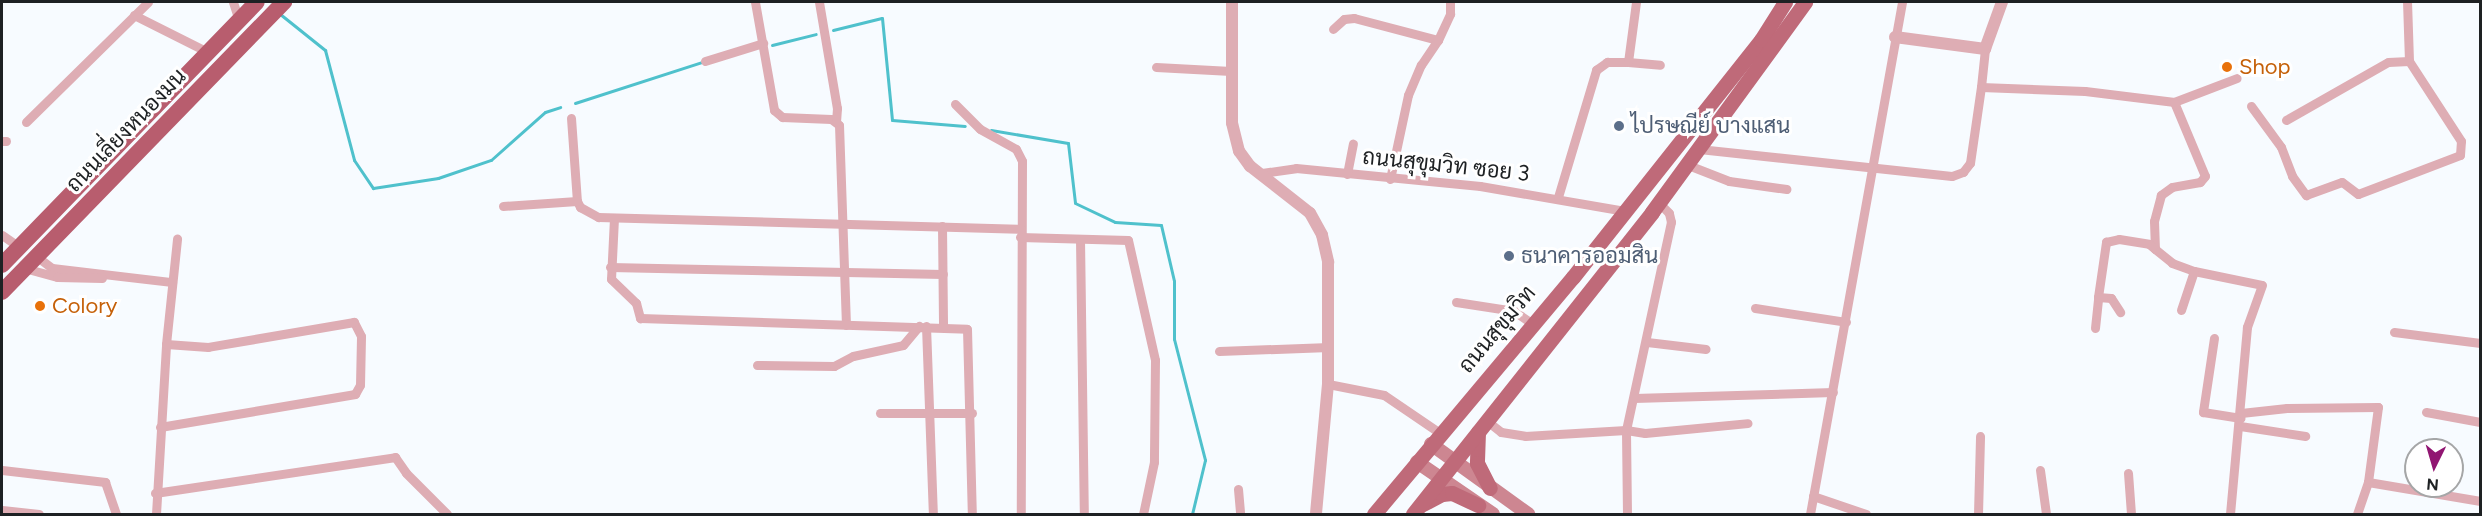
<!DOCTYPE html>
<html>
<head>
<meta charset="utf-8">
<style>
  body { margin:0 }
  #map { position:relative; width:2482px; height:516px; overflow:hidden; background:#f7fbff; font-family:Figtree,Sarabun,sans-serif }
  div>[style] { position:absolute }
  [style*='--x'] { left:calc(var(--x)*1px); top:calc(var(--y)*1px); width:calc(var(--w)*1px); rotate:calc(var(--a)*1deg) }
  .stream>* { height:3px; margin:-1.5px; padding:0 1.5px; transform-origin:1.5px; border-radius:1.5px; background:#4fc1cc }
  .minor>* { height:9px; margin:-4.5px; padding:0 4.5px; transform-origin:4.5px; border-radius:4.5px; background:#deadb4 }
  .tertiary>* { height:12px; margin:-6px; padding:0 6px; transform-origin:6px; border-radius:6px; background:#deadb4 }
  .secondary>* { height:14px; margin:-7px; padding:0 7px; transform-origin:7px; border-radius:7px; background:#cd8691 }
  .primary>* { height:15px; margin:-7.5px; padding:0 7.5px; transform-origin:7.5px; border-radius:7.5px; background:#bf6a79 }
  .trunk>* { height:16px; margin:-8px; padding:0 8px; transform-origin:8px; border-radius:8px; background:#b85d6e }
  .dots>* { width:16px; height:16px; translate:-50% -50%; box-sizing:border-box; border:3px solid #fff; border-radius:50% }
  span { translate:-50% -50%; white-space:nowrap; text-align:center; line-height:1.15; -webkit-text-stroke:6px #fff; paint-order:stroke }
  .food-label { font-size:22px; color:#c56008 }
  .left { translate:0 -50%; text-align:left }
  .service-label { font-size:22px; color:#4e5e75 }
  .street-label { font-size:22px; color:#1e2123 }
  .frame { position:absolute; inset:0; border:3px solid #1e2123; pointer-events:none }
  .north { position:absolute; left:2404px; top:438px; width:60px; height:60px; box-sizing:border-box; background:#fff; border:2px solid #a5a6a7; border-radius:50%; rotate:185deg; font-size:16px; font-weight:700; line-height:24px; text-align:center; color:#1e2123 }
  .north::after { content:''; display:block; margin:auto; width:21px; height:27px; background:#911672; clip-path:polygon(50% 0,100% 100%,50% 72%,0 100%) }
</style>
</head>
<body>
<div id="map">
  <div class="stream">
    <div style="--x:280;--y:14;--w:58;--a:38.7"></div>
    <div style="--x:325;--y:50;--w:114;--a:75.2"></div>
    <div style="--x:354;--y:160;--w:34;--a:56"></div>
    <div style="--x:373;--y:188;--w:66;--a:-8.7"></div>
    <div style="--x:438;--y:178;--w:56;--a:-18.8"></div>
    <div style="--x:491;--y:160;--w:72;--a:-41.6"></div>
    <div style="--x:545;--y:112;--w:16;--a:-18"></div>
    <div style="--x:833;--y:30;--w:50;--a:-13.8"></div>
    <div style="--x:882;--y:18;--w:102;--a:84.4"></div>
    <div style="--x:892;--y:120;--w:73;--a:4.7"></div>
    <div style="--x:772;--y:45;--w:45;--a:-14"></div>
    <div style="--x:575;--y:103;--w:133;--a:-17.9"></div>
    <div style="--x:991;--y:130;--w:78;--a:9.6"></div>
    <div style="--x:1068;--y:143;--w:60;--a:83.3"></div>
    <div style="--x:1075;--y:203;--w:44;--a:25.4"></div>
    <div style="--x:1115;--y:222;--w:46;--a:3.7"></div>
    <div style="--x:1161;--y:225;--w:57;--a:76.9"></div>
    <div style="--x:1174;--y:281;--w:58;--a:90"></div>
    <div style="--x:1174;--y:339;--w:125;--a:75.6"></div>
    <div style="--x:1205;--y:460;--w:56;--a:103.5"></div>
  </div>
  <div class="minor">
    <div style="--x:233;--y:2;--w:19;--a:72"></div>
    <div style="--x:755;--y:2;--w:110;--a:80"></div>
    <div style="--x:774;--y:110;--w:11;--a:41"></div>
    <div style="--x:782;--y:117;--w:49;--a:2.3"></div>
    <div style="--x:831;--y:119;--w:10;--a:37"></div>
    <div style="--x:839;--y:125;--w:200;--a:88"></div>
    <div style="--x:819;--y:2;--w:108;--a:80.4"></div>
    <div style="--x:837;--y:108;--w:14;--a:94"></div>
    <div style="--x:134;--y:15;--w:83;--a:26.6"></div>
    <div style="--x:1333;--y:29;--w:15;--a:-42"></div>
    <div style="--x:1344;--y:19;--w:10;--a:-6"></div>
    <div style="--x:1354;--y:18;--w:87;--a:14.7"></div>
    <div style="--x:1985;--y:49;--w:38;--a:96"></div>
    <div style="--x:1981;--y:87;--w:104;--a:2.2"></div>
    <div style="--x:2085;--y:91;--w:90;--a:7"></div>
    <div style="--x:2174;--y:102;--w:67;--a:-20.9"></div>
    <div style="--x:705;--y:61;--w:61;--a:-17.2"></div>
    <div style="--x:1628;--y:62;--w:32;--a:5"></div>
    <div style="--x:1156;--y:67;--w:75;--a:3.1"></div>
    <div style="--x:2174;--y:102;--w:80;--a:67.3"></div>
    <div style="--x:2205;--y:176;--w:8;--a:130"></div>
    <div style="--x:2200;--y:182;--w:28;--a:170"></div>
    <div style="--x:2172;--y:187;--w:14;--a:144"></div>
    <div style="--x:2161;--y:195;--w:27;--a:105"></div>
    <div style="--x:2154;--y:221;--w:28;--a:88"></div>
    <div style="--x:2155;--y:249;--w:22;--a:39"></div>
    <div style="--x:2172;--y:263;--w:23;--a:20"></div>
    <div style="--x:2194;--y:271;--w:69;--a:11.6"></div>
    <div style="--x:2262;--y:285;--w:45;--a:109.7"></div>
    <div style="--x:2247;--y:327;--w:188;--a:95.2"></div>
    <div style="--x:955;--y:104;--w:35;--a:45"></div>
    <div style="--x:980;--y:129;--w:41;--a:29.1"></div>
    <div style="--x:1016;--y:149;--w:13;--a:63"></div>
    <div style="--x:1022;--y:161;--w:353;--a:90.2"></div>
    <div style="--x:2251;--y:106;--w:51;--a:53.8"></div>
    <div style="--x:2281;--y:147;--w:31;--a:69"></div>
    <div style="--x:2292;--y:176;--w:24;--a:54"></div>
    <div style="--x:2306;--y:195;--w:38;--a:-20"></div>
    <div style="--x:2342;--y:182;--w:20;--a:37"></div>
    <div style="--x:2358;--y:194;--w:109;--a:-20.9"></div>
    <div style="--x:2460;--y:155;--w:14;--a:-86"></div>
    <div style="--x:2461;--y:141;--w:95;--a:-123"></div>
    <div style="--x:2409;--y:61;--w:59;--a:-91.9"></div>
    <div style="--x:571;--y:118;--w:83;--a:85.9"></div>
    <div style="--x:577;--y:201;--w:7;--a:63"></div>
    <div style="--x:580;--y:207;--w:21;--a:29"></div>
    <div style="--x:598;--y:217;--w:423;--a:1.6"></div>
    <div style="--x:2286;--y:120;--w:117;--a:-29.6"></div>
    <div style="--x:2388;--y:62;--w:21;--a:-3"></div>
    <div style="--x:26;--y:122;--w:171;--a:-44.5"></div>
    <div style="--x:2;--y:141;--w:4;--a:0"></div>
    <div style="--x:1699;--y:149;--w:254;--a:6.1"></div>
    <div style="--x:1952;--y:176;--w:12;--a:-20"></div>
    <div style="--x:1963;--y:172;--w:11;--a:-52"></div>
    <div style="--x:1970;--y:163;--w:77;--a:-81.8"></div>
    <div style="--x:1688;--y:165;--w:44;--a:21.3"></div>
    <div style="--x:1729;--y:181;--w:58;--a:8"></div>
    <div style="--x:1262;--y:173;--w:34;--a:-8"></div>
    <div style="--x:1296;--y:168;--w:185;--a:5.6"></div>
    <div style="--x:1480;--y:186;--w:147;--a:9.8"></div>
    <div style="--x:1347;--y:174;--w:31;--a:-79"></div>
    <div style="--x:1390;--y:179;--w:86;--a:-77.9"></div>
    <div style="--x:1408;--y:95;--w:33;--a:-67"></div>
    <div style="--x:1421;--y:65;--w:30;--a:-56"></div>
    <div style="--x:1438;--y:40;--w:29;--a:-65"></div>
    <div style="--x:1450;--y:14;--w:12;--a:-90"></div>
    <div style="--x:1558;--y:197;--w:133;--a:-73.3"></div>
    <div style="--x:1596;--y:70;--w:14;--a:-36"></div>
    <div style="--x:1607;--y:62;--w:21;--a:0"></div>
    <div style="--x:1628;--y:62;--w:61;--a:-82.4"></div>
    <div style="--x:503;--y:206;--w:74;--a:-3.9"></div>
    <div style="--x:614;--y:218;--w:61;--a:92.8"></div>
    <div style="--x:611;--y:279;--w:35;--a:44"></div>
    <div style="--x:636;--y:303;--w:16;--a:75"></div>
    <div style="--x:640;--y:318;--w:327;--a:1.9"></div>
    <div style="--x:967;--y:329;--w:185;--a:88.5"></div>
    <div style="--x:942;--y:226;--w:100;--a:89.4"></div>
    <div style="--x:2;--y:235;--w:21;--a:35"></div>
    <div style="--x:1020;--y:237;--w:108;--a:1.6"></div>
    <div style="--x:1128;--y:240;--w:123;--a:77.3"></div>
    <div style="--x:1155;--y:360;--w:102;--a:90.6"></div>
    <div style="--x:1154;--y:462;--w:53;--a:101.9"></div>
    <div style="--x:1080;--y:239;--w:275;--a:89.2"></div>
    <div style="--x:36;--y:256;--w:20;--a:37"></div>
    <div style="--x:52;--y:268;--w:121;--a:6.7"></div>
    <div style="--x:610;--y:267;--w:333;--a:1.2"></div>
    <div style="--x:24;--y:268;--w:34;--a:15"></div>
    <div style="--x:57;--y:277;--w:45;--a:1.3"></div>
    <div style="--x:2098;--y:297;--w:56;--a:-81.7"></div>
    <div style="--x:2106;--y:242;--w:13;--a:-13"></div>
    <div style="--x:2119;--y:239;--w:30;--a:9"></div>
    <div style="--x:2149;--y:244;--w:8;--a:40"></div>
    <div style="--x:1456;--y:302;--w:59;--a:8.8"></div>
    <div style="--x:1514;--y:311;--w:21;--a:35"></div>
    <div style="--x:1755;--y:308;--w:92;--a:8.7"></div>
    <div style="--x:2181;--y:310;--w:41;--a:-71.6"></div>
    <div style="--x:926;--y:326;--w:188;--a:87.9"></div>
    <div style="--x:2095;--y:328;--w:31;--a:-84"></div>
    <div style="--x:2098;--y:297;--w:13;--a:4"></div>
    <div style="--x:2111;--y:298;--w:17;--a:57"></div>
    <div style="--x:2394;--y:332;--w:87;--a:7.3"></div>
    <div style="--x:2214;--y:338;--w:75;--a:98.5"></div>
    <div style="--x:2203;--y:412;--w:38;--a:9"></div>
    <div style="--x:1647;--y:342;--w:59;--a:6.8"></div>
    <div style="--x:1219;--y:351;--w:110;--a:-2.1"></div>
    <div style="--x:757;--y:365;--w:77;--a:0.7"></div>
    <div style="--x:834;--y:366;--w:21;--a:-28"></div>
    <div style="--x:853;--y:356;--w:51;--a:-12.4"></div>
    <div style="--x:903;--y:345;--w:25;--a:-50"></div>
    <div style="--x:1328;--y:384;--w:57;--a:11.1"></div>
    <div style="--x:1384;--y:395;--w:68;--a:34.2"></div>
    <div style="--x:1634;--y:398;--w:199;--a:-1.7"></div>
    <div style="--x:2426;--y:412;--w:55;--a:10.5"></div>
    <div style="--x:880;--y:413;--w:92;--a:0"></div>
    <div style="--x:2241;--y:413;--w:46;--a:-6.2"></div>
    <div style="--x:2287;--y:408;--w:91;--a:-0.6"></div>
    <div style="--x:2378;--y:407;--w:76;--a:97.6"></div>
    <div style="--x:2368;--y:482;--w:34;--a:109"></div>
    <div style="--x:1487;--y:421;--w:18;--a:38"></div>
    <div style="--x:1501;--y:432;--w:24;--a:9"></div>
    <div style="--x:1525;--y:436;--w:101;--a:-3.4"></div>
    <div style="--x:1626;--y:430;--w:19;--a:9"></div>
    <div style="--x:1645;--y:433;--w:103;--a:-5.5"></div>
    <div style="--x:2240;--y:426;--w:66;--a:8.7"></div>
    <div style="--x:160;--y:427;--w:198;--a:-9.6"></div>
    <div style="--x:355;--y:394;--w:10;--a:-61"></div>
    <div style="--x:360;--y:385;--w:49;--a:-88.8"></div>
    <div style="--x:361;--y:336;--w:16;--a:-117"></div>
    <div style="--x:354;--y:322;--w:148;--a:170.3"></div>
    <div style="--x:208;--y:347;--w:42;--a:-175.9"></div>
    <div style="--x:2;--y:470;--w:104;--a:6.6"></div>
    <div style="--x:105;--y:482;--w:34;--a:71"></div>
    <div style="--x:2040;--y:470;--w:44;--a:82.2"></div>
    <div style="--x:2128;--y:473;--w:41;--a:85.8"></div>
    <div style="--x:2368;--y:482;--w:114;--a:9.6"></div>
    <div style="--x:1238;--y:489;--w:25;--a:85"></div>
    <div style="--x:155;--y:493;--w:243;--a:-8.5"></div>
    <div style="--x:395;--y:457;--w:19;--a:55"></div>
    <div style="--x:406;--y:473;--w:58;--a:45"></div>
    <div style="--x:1813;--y:496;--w:56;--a:18.8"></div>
    <div style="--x:2;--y:510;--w:37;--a:6"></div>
    <div style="--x:156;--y:514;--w:170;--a:-86.6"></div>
    <div style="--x:166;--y:344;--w:106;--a:-84"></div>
    <div style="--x:1627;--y:514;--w:84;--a:-90.7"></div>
    <div style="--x:1626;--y:430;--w:213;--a:-77.8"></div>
    <div style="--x:1671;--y:222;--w:9;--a:-103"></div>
    <div style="--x:1669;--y:213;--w:14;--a:-135"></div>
    <div style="--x:1810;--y:514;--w:520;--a:-79.81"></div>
    <div style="--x:1978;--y:514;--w:78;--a:-88.5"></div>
  </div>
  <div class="tertiary">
    <div style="--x:1232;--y:2;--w:121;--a:90"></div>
    <div style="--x:1232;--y:123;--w:29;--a:76"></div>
    <div style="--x:1239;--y:151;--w:19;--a:54"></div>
    <div style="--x:1250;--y:166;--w:76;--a:38.1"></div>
    <div style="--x:1310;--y:213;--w:25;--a:61"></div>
    <div style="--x:1322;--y:235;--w:28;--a:77"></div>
    <div style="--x:1328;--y:262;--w:122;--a:90"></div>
    <div style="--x:1328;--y:384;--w:131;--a:95.3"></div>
    <div style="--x:1895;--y:37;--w:91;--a:7.6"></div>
    <div style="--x:1985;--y:49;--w:50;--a:-70.1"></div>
  </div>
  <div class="secondary">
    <div style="--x:1431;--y:444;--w:120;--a:35.8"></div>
    <div style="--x:1417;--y:462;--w:92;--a:34.4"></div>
  </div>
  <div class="primary">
    <div style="--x:1478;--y:432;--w:31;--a:92"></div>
    <div style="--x:1477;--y:463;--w:28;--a:63"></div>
    <div style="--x:1423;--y:504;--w:21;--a:-28"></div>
    <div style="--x:1442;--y:494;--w:10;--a:-6"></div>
    <div style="--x:1452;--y:493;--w:29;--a:25"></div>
    <div style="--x:1374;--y:514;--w:309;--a:-50"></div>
    <div style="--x:1573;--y:277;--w:303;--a:-51.6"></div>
    <div style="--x:1761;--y:40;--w:45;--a:-57.7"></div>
    <div style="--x:1413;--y:514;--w:385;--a:-51.6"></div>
    <div style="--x:1652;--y:212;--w:260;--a:-53.9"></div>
  </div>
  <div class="trunk">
    <div style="--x:2;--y:265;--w:366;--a:-45.9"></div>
    <div style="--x:2;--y:292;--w:405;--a:-45.8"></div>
  </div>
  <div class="dots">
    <div style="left:2227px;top:67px;background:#e8710a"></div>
    <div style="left:1619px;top:126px;background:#5c6f8a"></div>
    <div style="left:1509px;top:256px;background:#5c6f8a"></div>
    <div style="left:40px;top:306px;background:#e8710a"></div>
  </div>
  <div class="food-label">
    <span class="left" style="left:2239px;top:67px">Shop</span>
    <span class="left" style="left:52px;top:306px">Colory</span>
  </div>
  <div class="service-label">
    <span class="left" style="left:1631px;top:126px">ไปรษณีย์ บางแสน</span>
    <span class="left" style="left:1521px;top:256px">ธนาคารออมสิน</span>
  </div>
  <div class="street-label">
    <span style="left:126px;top:130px;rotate:-46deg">ถนนเลี่ยงหนองมน</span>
    <span style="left:1446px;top:165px;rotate:6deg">ถนนสุขุมวิท ซอย 3</span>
    <span style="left:1497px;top:329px;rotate:-50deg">ถนนสุขุมวิท</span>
  </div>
  <div class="frame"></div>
  <div class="north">N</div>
</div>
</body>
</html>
